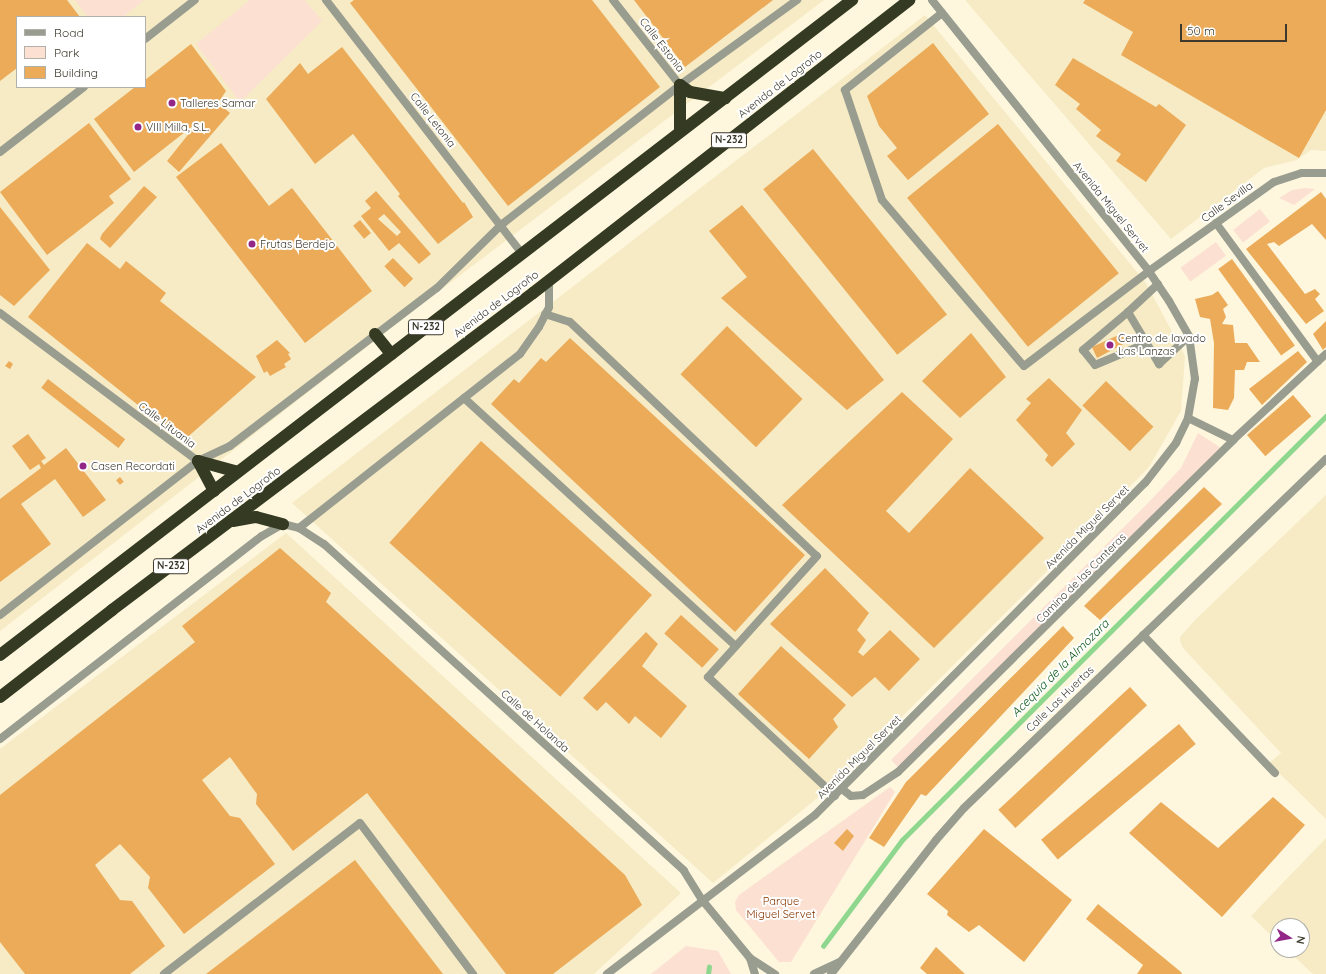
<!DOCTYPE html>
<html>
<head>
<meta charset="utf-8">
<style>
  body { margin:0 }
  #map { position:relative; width:1326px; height:974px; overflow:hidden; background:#fef7de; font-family:Quicksand,sans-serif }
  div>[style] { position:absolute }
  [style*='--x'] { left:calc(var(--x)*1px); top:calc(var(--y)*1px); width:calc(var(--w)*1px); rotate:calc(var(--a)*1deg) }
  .built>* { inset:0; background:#f6ebc4 }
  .green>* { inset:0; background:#fce0d2; transform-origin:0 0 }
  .stream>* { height:4.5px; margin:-2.25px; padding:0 2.25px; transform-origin:2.25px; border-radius:2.25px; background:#8fd78e }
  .building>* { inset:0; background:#ebab59; transform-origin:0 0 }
  .lane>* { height:8px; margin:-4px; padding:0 4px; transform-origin:4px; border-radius:4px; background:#999d90 }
  .street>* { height:8px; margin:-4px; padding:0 4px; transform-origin:4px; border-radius:4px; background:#999d90 }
  .highway>* { height:12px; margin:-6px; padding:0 6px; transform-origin:6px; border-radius:6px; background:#353b22 }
  .dots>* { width:11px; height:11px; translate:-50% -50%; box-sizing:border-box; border:2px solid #fff; border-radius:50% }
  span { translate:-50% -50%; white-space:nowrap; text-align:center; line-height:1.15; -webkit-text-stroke:4px #fff; paint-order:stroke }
  .shield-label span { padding:1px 3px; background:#fff; border:1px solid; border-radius:3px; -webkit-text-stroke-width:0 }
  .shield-label { font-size:10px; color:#3d3a2d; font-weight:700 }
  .street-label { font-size:11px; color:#3d3a2d }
  .poi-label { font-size:11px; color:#3d3a2d }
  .left { translate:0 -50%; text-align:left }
  .park-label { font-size:11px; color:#863600 }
  .water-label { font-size:12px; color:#0c5915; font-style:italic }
  .legend { position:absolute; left:16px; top:16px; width:130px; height:72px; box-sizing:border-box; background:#fff; border:1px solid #b1b0ab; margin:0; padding:5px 7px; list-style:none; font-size:12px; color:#3d3a2d }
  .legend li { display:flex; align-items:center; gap:8px; height:20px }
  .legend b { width:20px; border:1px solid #b1b0ab }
  .north { position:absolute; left:1270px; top:918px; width:40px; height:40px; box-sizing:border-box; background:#fff; border:1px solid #b1b0ab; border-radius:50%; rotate:101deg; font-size:11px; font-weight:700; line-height:16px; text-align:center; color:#3d3a2d }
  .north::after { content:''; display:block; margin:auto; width:14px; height:18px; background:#932788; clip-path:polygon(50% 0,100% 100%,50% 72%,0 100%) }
  .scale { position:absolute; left:1180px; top:24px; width:107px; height:18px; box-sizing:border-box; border:2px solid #3d3a2d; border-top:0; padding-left:5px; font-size:12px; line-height:14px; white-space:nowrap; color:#3d3a2d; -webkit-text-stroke:3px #fff; paint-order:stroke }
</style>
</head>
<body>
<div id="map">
  <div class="built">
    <div style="clip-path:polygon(evenodd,0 0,824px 0,430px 298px,0 631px,0 0,17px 17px,145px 17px,145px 87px,17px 87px,17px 17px)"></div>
    <div style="clip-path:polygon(965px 0,1326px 0,1326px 151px,1311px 150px,1297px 160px,1264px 168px,1171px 239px)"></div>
    <div style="clip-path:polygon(925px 15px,1146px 283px,1185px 356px,1181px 411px,1149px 467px,1071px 547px,837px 782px,713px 883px,292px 503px)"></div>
    <div style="clip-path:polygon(1326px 495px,1326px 819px,1269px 763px,1281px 753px,1183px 648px,1180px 641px,1180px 637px,1196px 619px)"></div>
    <div style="clip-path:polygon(286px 533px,681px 893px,594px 974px,0 974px,0 749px)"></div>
    <div style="clip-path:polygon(1326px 838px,1326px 974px,1313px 974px,1287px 950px,1302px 950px,1302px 926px,1278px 926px,1278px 942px,1251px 916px)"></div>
  </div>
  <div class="green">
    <div style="clip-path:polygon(75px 0,144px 0,123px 17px,88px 17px)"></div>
    <div style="clip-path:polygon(250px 0,305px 0,322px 21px,240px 102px,196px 44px)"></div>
    <div style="clip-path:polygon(1305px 188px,1315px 189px,1294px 205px,1279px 198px,1292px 190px)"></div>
    <div style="left:1260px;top:209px;width:16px;height:34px;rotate:52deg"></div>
    <div style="left:1216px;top:242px;width:17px;height:44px;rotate:54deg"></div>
    <div style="clip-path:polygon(1198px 433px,1221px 448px,899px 768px,891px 760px,1148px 503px,1181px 468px)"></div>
    <div style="clip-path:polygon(890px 787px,895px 792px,791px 962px,779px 962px,736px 910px,735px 902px,739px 895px)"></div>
    <div style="clip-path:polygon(686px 946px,718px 951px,731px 974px,651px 974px)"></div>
  </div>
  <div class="stream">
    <div style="--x:823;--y:946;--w:132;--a:-53.3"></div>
    <div style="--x:902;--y:840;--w:600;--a:-45"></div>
    <div style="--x:708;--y:974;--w:7;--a:-82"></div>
  </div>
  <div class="building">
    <div style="clip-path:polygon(0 0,67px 0,80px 17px,17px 17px,17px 68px,0 81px)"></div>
    <div style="clip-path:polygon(354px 0,592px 0,660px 87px,508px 206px,350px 3px)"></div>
    <div style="clip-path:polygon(634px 0,773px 0,685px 67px)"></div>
    <div style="clip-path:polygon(1085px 0,1326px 0,1326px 110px,1299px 158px,1121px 55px,1133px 32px,1083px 3px)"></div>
    <div style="clip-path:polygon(933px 43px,989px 114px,908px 180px,887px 156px,897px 148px,879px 126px,867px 96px)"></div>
    <div style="clip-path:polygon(191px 44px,226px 91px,218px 103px,230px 113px,179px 172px,167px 161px,199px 121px,134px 172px,94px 119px,135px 87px,145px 87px,145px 80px)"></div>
    <div style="clip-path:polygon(342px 47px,463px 203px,464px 202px,473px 217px,438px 244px,398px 196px,400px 194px,353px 134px,315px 164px,266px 99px,300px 63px,308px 74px)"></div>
    <div style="clip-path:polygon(1073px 58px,1156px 107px,1159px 104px,1186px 125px,1146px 182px,1116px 161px,1121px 154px,1096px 136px,1101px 130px,1076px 109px,1080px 104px,1055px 85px)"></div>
    <div style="clip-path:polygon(89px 123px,131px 179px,109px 196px,114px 203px,47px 255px,0 192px)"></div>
    <div style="left:998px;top:124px;width:192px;height:117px;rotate:51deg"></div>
    <div style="clip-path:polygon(221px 143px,269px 206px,292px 188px,372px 291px,305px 343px,176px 177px)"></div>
    <div style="left:813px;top:149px;width:213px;height:64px;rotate:51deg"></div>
    <div style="clip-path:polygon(144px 186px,157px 197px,110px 248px,100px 239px,102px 234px)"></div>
    <div style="clip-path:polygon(evenodd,376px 191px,431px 254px,419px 264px,399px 243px,389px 251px,361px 216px,371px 208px,365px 201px,376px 191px,384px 214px,401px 232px,397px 236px,378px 219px,384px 214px)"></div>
    <div style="clip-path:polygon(1321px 192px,1326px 199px,1326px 240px,1312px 224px,1279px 246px,1274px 242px,1267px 244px,1305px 294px,1315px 289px,1320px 294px,1315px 299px,1324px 311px,1306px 324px,1246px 249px)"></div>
    <div style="clip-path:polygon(742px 205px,884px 380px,847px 410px,721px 298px,747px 277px,709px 231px)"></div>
    <div style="clip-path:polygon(0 207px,50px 270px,14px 306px,0 295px)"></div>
    <div style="left:360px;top:220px;width:17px;height:9px;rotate:50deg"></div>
    <div style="clip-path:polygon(87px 243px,120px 269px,126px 261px,166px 293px,160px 301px,256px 377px,183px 441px,28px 317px)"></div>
    <div style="left:393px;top:258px;width:29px;height:12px;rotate:46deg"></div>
    <div style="left:1232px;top:259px;width:107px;height:17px;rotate:54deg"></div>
    <div style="clip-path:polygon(1218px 291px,1228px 305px,1223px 309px,1226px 317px,1222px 324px,1233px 325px,1235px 343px,1247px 343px,1260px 362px,1247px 362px,1244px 370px,1235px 370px,1234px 398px,1228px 410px,1213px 408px,1214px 343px,1210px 319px,1200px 317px,1195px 299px,1212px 295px)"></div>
    <div style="clip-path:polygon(1326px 321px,1326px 347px,1323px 350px,1313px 334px)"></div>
    <div style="left:727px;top:326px;width:105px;height:67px;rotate:44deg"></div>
    <div style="clip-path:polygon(971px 333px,1006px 377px,960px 418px,922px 381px)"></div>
    <div style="clip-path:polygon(1123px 333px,1127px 342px,1097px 358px,1092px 347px)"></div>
    <div style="clip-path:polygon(570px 338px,805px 555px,735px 632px,491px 404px,514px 379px,519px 383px,541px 358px,546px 362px)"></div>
    <div style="clip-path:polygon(277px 340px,290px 353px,288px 354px,291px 359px,284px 364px,286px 367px,270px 376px,267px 371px,264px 373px,256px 356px)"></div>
    <div style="clip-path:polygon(1298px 351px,1307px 362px,1262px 405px,1249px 389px)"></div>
    <div style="clip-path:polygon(9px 361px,13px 364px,10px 369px,5px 366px)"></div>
    <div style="clip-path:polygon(1049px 378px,1082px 410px,1066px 433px,1075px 444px,1052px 467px,1045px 460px,1048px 455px,1016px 420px,1031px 403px,1026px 399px)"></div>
    <div style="left:48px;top:379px;width:98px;height:11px;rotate:38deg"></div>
    <div style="left:1106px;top:381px;width:66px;height:34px;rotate:44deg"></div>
    <div style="clip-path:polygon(902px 392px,953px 439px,886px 511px,909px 533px,970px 468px,1044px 538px,934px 648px,782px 505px)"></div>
    <div style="left:1293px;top:395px;width:28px;height:61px;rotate:49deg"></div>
    <div style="clip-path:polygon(28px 434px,46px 458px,41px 461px,44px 465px,66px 448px,106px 500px,83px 517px,55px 479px,21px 504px,51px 544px,0 582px,0 499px,41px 468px,39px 464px,30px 470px,12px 446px)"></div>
    <div style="left:481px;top:441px;width:230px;height:137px;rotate:42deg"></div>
    <div style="left:120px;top:477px;width:6px;height:5px;rotate:51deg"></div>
    <div style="clip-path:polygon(1204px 487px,1222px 504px,1100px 620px,1084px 606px)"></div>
    <div style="clip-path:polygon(280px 548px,331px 593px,326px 602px,625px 875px,642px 905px,553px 974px,506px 974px,367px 793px,293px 851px,256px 804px,257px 794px,230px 757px,202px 780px,230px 816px,240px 818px,275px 864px,184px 934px,148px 888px,150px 877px,120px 844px,95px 865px,120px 900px,132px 901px,165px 946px,130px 974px,25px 974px,0 942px,0 795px,195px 642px,182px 626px)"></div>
    <div style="clip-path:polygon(825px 568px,869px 613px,857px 630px,866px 640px,858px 652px,863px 656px,890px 630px,920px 659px,889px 691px,875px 677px,852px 697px,770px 624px)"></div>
    <div style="left:681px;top:615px;width:51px;height:25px;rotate:42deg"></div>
    <div style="clip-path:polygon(1063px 626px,1074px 638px,926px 796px,921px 794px,884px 847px,869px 838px,906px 782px)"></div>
    <div style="clip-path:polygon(646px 632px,658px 644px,642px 666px,687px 706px,661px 738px,635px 716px,629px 724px,606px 702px,597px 711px,583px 698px)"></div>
    <div style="clip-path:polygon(781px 646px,846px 705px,833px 719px,838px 727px,809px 759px,738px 694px)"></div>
    <div style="left:1130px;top:687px;width:25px;height:180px;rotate:47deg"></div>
    <div style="left:1179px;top:724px;width:26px;height:180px;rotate:50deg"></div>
    <div style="clip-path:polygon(1273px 797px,1305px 825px,1222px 917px,1129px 833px,1161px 802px,1218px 848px)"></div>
    <div style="clip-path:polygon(847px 829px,854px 836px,843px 851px,834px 843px)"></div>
    <div style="clip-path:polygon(984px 829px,1072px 900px,1024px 962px,979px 925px,969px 932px,947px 915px,948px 911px,927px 894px)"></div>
    <div style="clip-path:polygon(355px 860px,443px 974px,206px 974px)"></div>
    <div style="clip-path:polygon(1098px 904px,1181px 972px,1182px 974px,1137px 974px,1143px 965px,1086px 919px)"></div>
    <div style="clip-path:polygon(936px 947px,965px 974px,927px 974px,920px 968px)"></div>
  </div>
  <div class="lane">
    <div style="--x:1158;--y:284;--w:41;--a:137"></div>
    <div style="--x:1128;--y:312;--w:61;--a:59.2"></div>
    <div style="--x:1159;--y:364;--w:41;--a:-43"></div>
    <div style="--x:1128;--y:312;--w:59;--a:139.8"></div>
    <div style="--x:1083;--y:350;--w:19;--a:51"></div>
    <div style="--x:1095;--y:365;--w:56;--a:-22.9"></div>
  </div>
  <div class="street">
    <div style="--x:326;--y:0;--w:321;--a:52.3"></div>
    <div style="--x:613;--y:0;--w:108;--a:51.8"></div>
    <div style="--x:942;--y:13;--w:124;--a:141.6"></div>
    <div style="--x:845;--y:90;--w:116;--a:71.4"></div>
    <div style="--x:882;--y:200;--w:218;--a:49.5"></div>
    <div style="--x:1024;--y:366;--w:157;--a:-37.2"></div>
    <div style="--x:1149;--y:271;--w:153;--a:-35.5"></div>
    <div style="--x:1274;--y:182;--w:29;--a:-18"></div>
    <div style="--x:1302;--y:173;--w:24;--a:0"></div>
    <div style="--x:145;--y:39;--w:63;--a:-38"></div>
    <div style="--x:0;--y:152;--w:106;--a:-37.7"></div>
    <div style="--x:1216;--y:223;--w:172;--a:53.7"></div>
    <div style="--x:0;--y:313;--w:247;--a:36.8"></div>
    <div style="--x:545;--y:314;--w:26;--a:18"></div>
    <div style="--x:570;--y:322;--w:340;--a:43.5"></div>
    <div style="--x:817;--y:556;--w:163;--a:132"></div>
    <div style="--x:708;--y:677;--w:174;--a:43.1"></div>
    <div style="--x:464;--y:398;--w:368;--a:42.4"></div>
    <div style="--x:1188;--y:418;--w:50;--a:26.1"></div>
    <div style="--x:299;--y:528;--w:281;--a:-38.2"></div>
    <div style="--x:520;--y:354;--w:33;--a:-55"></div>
    <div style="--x:539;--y:327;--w:22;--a:-63"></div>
    <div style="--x:549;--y:307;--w:27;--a:-90"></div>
    <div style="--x:0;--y:615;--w:251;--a:-37.9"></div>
    <div style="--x:198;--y:461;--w:35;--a:-25"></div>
    <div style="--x:230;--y:446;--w:260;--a:-37.4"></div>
    <div style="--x:437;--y:288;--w:90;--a:-44.5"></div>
    <div style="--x:501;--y:225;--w:227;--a:-38"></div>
    <div style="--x:680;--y:85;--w:145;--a:-36"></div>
    <div style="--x:1143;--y:635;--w:191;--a:46.3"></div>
    <div style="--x:0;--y:739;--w:331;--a:-37.8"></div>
    <div style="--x:262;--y:536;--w:24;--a:-30"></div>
    <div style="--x:283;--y:524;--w:16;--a:14"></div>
    <div style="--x:299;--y:528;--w:30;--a:33"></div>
    <div style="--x:324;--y:544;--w:486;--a:42.2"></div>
    <div style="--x:684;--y:871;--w:36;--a:58"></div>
    <div style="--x:703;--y:901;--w:74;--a:50.5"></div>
    <div style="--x:750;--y:958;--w:17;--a:73"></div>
    <div style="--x:842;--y:789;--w:11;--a:38"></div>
    <div style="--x:851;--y:796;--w:12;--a:-5"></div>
    <div style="--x:863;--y:795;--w:42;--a:-33.3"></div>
    <div style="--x:898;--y:772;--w:472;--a:-44.7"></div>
    <div style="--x:1233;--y:440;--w:127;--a:-42.8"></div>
    <div style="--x:750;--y:958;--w:30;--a:33"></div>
    <div style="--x:164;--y:974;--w:247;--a:-37.6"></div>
    <div style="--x:360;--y:823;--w:189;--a:53.2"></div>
    <div style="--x:607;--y:974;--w:262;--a:-37.4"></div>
    <div style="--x:815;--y:815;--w:468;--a:-45.2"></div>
    <div style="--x:1145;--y:483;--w:51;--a:-52.2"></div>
    <div style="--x:1176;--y:443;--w:28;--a:-64"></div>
    <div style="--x:1188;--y:418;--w:40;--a:-80"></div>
    <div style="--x:1195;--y:379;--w:43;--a:-97.9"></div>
    <div style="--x:1189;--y:336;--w:40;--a:-119.7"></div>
    <div style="--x:1169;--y:301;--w:36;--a:-124"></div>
    <div style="--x:1149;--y:271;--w:347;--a:-128.7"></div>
    <div style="--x:814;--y:974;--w:29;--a:-25"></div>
    <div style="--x:831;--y:974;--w:170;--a:-51.9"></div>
    <div style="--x:936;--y:840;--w:43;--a:-48.8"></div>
    <div style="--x:964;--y:808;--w:503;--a:-43.95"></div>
  </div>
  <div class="highway">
    <div style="--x:680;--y:85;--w:12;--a:35"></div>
    <div style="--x:690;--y:92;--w:36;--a:10"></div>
    <div style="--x:680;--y:85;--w:46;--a:90"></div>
    <div style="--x:375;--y:334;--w:26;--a:51"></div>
    <div style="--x:198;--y:461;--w:41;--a:15.4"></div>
    <div style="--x:198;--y:461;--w:34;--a:62"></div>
    <div style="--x:233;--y:521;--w:23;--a:-10"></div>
    <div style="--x:256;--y:517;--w:28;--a:15"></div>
    <div style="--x:0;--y:655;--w:1075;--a:-37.55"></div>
    <div style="--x:0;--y:697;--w:142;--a:-37.8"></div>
    <div style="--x:112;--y:610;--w:527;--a:-36.98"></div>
    <div style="--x:533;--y:293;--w:477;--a:-37.9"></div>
  </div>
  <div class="dots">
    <div style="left:172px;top:103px;background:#932788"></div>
    <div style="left:138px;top:127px;background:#932788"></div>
    <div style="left:252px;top:244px;background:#932788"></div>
    <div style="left:1110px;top:345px;background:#932788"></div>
    <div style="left:83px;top:466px;background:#932788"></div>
  </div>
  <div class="shield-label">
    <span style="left:729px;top:140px">N-232</span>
    <span style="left:426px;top:327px">N-232</span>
    <span style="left:171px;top:566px">N-232</span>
  </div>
  <div class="street-label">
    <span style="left:662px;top:45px;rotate:52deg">Calle Estonia</span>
    <span style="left:780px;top:84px;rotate:-38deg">Avenida de Logroño</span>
    <span style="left:433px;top:120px;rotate:52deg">Calle Letonia</span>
    <span style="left:1227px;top:202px;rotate:-36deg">Calle Sevilla</span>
    <span style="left:1111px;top:207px;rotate:51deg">Avenida Miguel Servet</span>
    <span style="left:496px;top:304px;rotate:-37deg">Avenida de Logroño</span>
    <span style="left:167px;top:425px;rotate:37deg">Calle Lituania</span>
    <span style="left:238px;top:500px;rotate:-37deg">Avenida de Logroño</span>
    <span style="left:1087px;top:527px;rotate:-45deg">Avenida Miguel Servet</span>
    <span style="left:1081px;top:578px;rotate:-45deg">Camino de las Canteras</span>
    <span style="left:1060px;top:699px;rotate:-44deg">Calle Las Huertas</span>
    <span style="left:535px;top:721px;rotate:42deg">Calle de Holanda</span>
    <span style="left:859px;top:757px;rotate:-45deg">Avenida Miguel Servet</span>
  </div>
  <div class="poi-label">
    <span class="left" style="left:180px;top:103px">Talleres Samar</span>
    <span class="left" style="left:146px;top:127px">VIII Milla, S.L.</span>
    <span class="left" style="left:260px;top:244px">Frutas Berdejo</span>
    <span class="left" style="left:1118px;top:345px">Centro de lavado<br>Las Lanzas</span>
    <span class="left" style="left:91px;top:466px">Casen Recordati</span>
  </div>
  <div class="park-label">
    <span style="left:781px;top:908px">Parque<br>Miguel Servet</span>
  </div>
  <div class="water-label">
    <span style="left:1060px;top:668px;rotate:-45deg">Acequia de la Almozara</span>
  </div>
  <ul class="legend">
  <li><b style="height:5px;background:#999d90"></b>Road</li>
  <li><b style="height:11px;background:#fce0d2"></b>Park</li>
  <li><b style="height:11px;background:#ebab59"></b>Building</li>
  </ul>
  <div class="north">N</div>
  <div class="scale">50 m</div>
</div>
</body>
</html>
